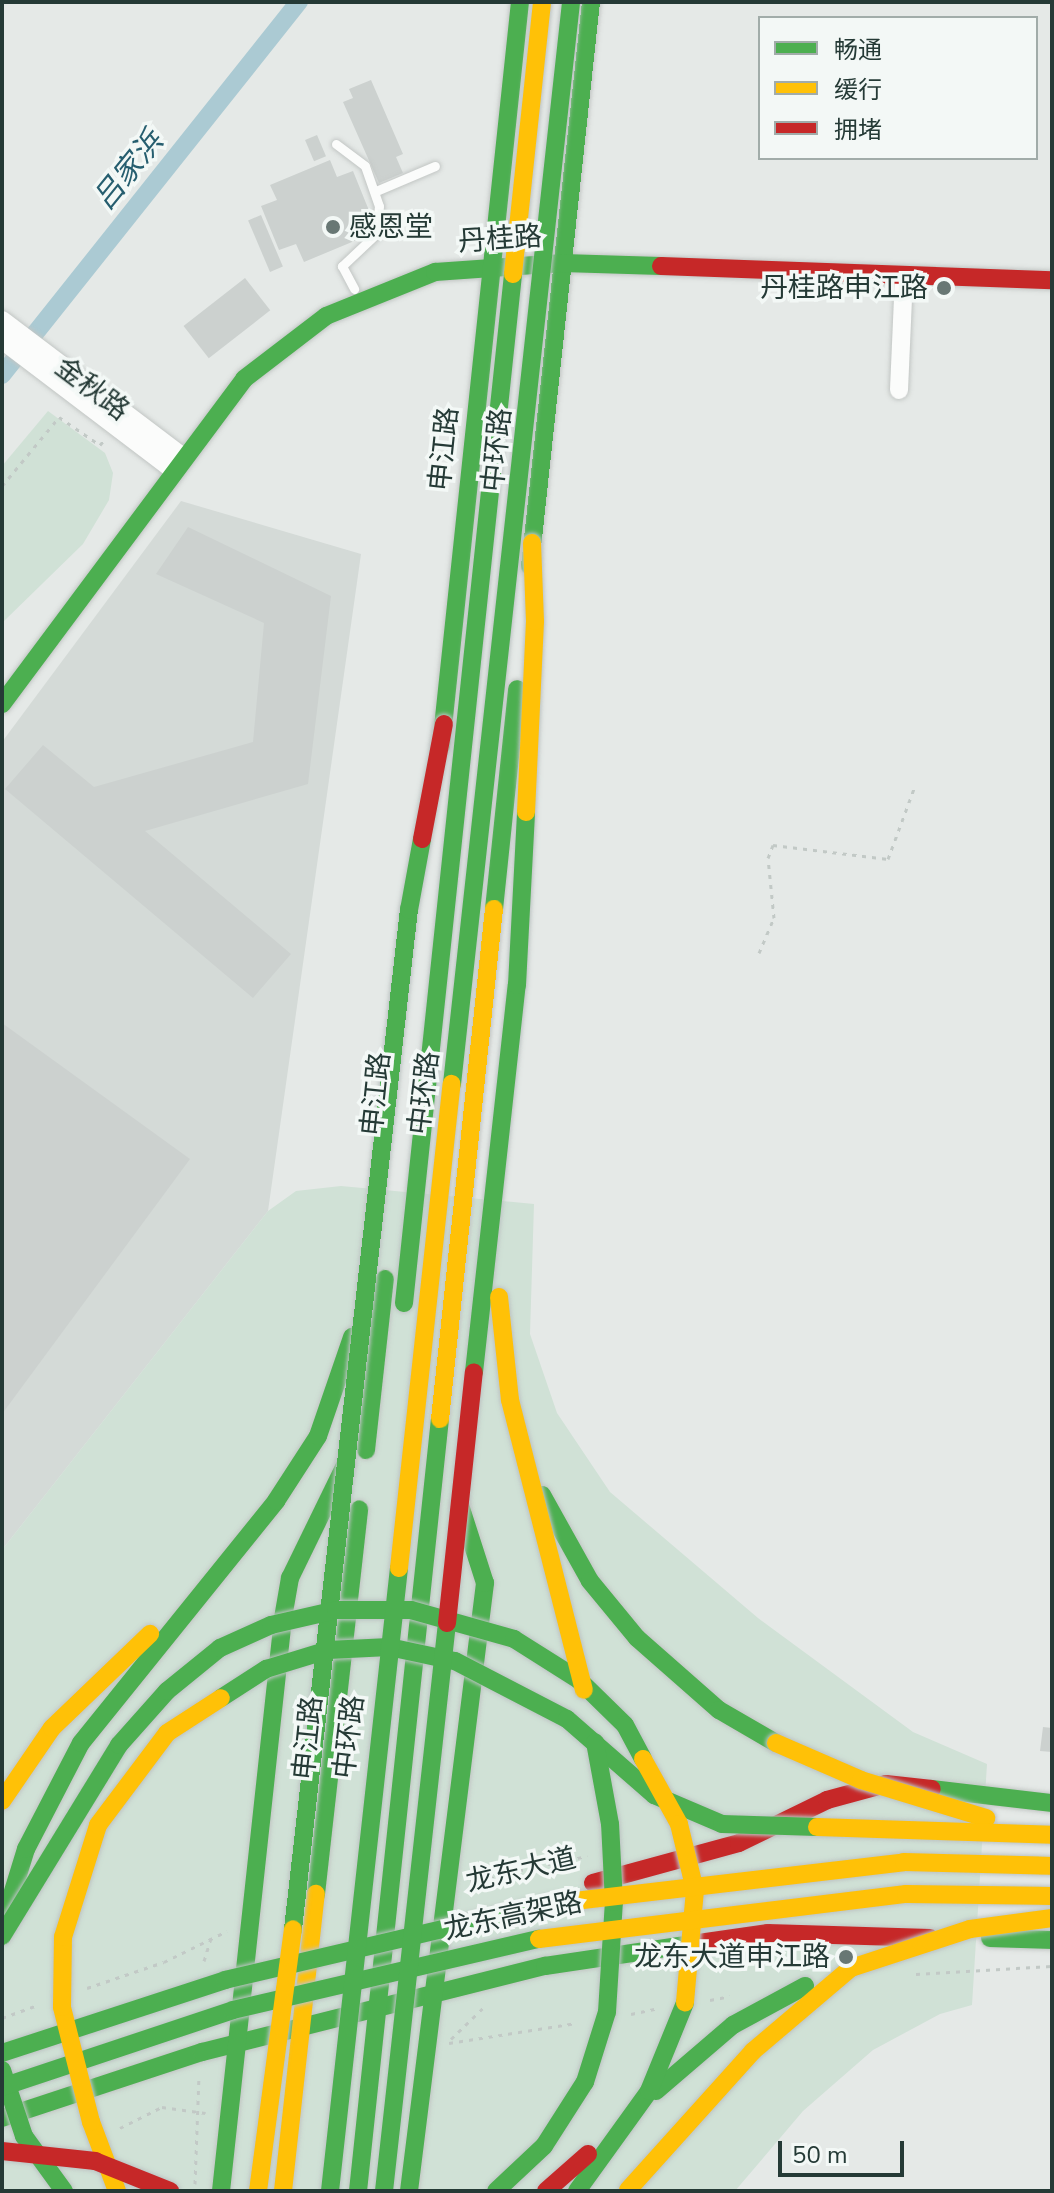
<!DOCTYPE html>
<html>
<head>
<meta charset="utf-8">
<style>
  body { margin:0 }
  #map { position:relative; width:1054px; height:2193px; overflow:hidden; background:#e5e9e7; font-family:"Nunito Sans","Noto Sans SC",sans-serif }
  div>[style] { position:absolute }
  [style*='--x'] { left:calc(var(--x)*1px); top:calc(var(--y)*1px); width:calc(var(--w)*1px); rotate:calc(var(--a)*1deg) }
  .built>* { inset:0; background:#d4dad7 }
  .green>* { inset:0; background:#d0e1d6 }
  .canal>* { height:18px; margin:-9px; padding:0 9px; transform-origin:9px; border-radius:9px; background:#abcad3 }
  .building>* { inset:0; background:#ccd1cf; transform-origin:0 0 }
  .path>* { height:3px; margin-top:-1.5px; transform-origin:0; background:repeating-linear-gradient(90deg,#c2c9c6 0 4px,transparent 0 10px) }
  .roads { filter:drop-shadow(0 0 2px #c2c6c4) drop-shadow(0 0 2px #c2c6c4) }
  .lane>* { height:9px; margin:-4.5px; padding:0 4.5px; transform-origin:4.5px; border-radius:4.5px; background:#fbfcfb }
  .street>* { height:18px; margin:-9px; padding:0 9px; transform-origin:9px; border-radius:9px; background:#fbfcfb }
  .fast>* { height:18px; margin:-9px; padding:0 9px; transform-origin:9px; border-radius:9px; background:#4caf50 }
  .slow>* { height:18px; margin:-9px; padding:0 9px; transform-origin:9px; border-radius:9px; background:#ffc107 }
  .jam>* { height:18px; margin:-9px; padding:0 9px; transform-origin:9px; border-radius:9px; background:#c62828 }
  .bridges { filter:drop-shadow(0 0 2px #bdc4c3) drop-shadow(0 0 2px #bdc4c3) }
  .fast-bridge>* { height:18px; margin:-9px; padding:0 9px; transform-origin:9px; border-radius:9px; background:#4caf50 }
  .slow-bridge>* { height:18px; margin:-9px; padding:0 9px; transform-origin:9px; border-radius:9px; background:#ffc107 }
  .jam-bridge>* { height:18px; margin:-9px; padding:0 9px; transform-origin:9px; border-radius:9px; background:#c62828 }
  .dots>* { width:22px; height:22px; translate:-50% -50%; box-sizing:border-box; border:4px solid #f3f8f6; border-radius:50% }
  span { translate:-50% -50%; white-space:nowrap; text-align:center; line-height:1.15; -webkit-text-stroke:7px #f3f8f6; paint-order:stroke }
  .poi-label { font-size:28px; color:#253a36 }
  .left { translate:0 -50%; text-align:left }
  .right { translate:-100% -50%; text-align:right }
  .street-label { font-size:28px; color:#253a36 }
  .water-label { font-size:30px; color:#265e6f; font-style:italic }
  .frame { position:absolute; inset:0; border:4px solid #253a36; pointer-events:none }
  .legend { position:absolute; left:758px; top:16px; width:280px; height:144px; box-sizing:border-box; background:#f3f8f6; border:2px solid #a1aca9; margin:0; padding:10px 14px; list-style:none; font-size:24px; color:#253a36 }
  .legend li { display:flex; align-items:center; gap:16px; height:40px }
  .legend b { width:40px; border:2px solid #a1aca9 }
  .scale { position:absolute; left:778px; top:2141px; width:126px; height:36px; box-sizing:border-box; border:4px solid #253a36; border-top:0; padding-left:10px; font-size:24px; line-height:28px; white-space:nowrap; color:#253a36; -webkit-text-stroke:6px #f3f8f6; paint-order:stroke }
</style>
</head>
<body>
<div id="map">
  <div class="built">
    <div style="clip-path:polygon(181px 501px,361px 554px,268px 1211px,2px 1550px,2px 742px)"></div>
  </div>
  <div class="green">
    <div style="clip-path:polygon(48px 411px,105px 453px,113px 473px,109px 500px,83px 544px,2px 623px,2px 466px)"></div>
    <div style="clip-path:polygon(341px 1186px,534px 1204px,530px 1334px,557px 1413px,610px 1492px,758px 1618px,913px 1732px,987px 1764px,972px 2005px,940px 2014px,873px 2050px,803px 2111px,735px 2191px,2px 2191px,2px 1550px,268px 1211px,296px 1191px)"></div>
  </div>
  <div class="canal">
    <div style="--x:2;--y:375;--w:477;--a:-51.5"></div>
  </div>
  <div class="building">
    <div style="clip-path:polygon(371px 80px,403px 154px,396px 157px,403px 173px,379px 183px,343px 102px,353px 98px,349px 89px)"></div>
    <div style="left:317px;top:135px;width:23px;height:13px;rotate:67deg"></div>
    <div style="clip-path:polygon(330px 160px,337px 177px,353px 171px,370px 213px,356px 219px,364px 237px,304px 262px,296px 244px,279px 250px,261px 206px,277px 200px,270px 185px)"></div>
    <div style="left:261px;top:215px;width:56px;height:14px;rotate:67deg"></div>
    <div style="left:245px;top:278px;width:41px;height:78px;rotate:52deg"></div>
    <div style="clip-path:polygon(188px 527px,331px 596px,308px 784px,145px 831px,291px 954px,253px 998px,5px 789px,43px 745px,94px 787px,253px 742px,264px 623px,156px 574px)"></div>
    <div style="clip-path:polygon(2px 1023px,190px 1159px,2px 1414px)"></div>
    <div style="clip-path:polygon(1043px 1727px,1052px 1728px,1052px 1752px,1040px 1751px)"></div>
  </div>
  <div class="path">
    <div style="--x:2;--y:486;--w:89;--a:-50.4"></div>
    <div style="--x:59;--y:417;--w:50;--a:34.3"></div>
    <div style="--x:100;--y:445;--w:8;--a:-50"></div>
    <div style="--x:759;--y:953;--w:38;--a:-67"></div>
    <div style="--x:774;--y:918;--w:60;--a:-95.7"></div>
    <div style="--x:768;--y:858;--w:14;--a:-69"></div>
    <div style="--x:773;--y:845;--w:116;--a:6.9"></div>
    <div style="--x:888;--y:859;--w:78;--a:-69.7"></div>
    <div style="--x:488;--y:1877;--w:14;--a:86"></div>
    <div style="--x:470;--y:1881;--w:120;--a:-12.1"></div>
    <div style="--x:204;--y:1961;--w:28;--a:-73"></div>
    <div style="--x:916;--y:1974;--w:136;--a:-3.4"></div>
    <div style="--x:87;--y:1988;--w:81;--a:-18.7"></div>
    <div style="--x:164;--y:1962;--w:70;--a:-26.2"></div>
    <div style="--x:710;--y:2000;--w:20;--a:-11"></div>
    <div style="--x:631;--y:2014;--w:25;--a:-12"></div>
    <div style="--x:2;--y:2018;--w:38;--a:-20"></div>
    <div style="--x:451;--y:2039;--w:47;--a:-44.1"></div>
    <div style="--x:449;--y:2043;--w:129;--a:-8.9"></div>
    <div style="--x:120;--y:2128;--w:47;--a:-26.6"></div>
    <div style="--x:162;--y:2107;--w:44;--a:7.8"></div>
    <div style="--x:195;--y:2184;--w:108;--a:-87.9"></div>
  </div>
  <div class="roads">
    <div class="lane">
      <div style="--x:336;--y:144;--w:36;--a:37"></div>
      <div style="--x:365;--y:166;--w:42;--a:70.7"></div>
      <div style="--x:379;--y:206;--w:28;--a:96"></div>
      <div style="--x:376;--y:234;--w:47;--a:136.7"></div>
      <div style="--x:342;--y:266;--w:26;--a:62"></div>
      <div style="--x:376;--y:191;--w:64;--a:-23"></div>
    </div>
    <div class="street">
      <div style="--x:2;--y:320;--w:227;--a:37.1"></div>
      <div style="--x:2;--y:340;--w:215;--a:37.2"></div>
      <div style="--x:899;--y:390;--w:115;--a:-87.5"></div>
    </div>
    <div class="fast">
      <div style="--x:530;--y:566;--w:567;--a:-83.83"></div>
      <div style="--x:2;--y:704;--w:405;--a:-53.3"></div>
      <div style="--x:244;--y:379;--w:103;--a:-37.5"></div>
      <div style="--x:326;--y:316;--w:118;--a:-22"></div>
      <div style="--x:435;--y:272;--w:128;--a:-4"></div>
      <div style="--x:563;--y:263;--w:98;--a:1.8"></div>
      <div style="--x:441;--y:746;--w:748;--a:-83.94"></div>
      <div style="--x:494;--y:909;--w:221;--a:-84"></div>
      <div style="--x:366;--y:1450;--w:172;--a:-83.7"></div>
      <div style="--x:542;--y:1495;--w:98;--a:60.8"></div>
      <div style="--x:590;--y:1581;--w:74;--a:50.5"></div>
      <div style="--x:637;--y:1638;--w:109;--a:41.3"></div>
      <div style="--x:719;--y:1710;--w:66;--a:30.1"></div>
      <div style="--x:932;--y:1789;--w:121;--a:6.7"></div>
      <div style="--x:316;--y:1894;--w:387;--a:-83.6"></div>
      <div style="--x:2;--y:1927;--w:82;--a:-72.9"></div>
      <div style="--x:26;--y:1849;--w:119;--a:-62.6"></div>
      <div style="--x:81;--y:1743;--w:311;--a:-51.1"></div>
      <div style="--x:276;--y:1501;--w:77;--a:-57.1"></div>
      <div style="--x:318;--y:1436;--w:105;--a:-71"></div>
      <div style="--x:990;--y:1938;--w:62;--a:1.8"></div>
      <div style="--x:2;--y:2118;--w:211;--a:-18.3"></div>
      <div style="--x:202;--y:2052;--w:354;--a:-14.1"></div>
      <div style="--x:545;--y:1966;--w:149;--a:-8.5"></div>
      <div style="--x:221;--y:2191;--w:576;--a:-83.82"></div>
      <div style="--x:283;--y:1618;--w:41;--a:-80.1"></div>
      <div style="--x:290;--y:1578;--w:128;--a:-64"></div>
      <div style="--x:358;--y:2191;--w:776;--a:-83.94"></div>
      <div style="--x:409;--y:2191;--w:613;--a:-82.87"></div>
      <div style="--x:485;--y:1583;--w:82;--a:-107.8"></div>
    </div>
    <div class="slow">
      <div style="--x:440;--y:1419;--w:513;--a:-83.96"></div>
      <div style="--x:2;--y:1801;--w:88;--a:-55.6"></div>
      <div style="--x:52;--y:1728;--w:136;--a:-43.8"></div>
      <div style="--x:283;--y:2191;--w:299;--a:-83.7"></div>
    </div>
    <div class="jam">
      <div style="--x:661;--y:266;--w:391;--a:2.1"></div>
      <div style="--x:593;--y:1883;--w:151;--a:-15.3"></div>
      <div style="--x:739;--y:1843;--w:98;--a:-26"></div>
      <div style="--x:827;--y:1800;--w:61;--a:-15.2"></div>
      <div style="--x:886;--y:1784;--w:46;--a:6.2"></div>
      <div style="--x:692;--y:1944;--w:77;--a:-8.2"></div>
      <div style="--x:768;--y:1933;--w:162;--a:1.8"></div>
    </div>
  </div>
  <div class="bridges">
    <div class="fast-bridge">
      <div style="--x:452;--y:1084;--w:1089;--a:-83.72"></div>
      <div style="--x:404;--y:1303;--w:1035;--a:-83.95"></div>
      <div style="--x:474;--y:1372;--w:389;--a:-83.7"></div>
      <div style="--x:517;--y:985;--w:173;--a:-87"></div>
      <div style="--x:221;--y:1698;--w:54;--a:-32.8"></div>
      <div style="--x:266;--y:1669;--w:65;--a:-17"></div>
      <div style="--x:328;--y:1650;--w:61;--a:-2.8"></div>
      <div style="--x:389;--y:1647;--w:67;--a:12"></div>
      <div style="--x:455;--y:1661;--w:126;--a:27.4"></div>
      <div style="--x:567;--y:1719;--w:116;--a:41.1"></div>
      <div style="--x:654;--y:1795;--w:74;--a:23.1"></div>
      <div style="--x:722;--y:1824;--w:95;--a:1.8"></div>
      <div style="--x:293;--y:1929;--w:1026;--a:-83.51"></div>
      <div style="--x:409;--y:910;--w:72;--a:-79.6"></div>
      <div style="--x:2;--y:1936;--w:224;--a:-58.5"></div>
      <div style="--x:119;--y:1745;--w:72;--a:-48.4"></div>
      <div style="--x:167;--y:1691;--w:68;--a:-39.1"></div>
      <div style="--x:220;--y:1648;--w:56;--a:-24.3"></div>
      <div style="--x:271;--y:1625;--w:67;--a:-13"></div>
      <div style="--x:336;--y:1610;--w:75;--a:0"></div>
      <div style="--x:411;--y:1610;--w:107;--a:15.7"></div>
      <div style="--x:514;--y:1639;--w:77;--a:32.2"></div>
      <div style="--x:579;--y:1680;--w:64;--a:44.4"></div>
      <div style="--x:625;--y:1725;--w:38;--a:62"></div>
      <div style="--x:2;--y:2053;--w:235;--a:-18.1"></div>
      <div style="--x:225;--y:1980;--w:333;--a:-13.2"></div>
      <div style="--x:2;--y:2070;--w:70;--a:71.6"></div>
      <div style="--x:24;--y:2136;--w:68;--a:54"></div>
      <div style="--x:2;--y:2087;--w:243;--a:-18.4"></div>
      <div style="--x:233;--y:2010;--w:314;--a:-13.1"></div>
      <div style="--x:656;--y:2091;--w:101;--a:-40.6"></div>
      <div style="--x:733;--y:2025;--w:82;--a:-28.4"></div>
      <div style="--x:330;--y:2191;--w:627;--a:-83.68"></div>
      <div style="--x:384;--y:2191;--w:571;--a:-83.67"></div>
      <div style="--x:496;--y:2191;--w:66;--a:-43.2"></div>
      <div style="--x:544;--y:2146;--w:76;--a:-57.4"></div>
      <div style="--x:585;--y:2082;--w:73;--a:-72.6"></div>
      <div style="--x:607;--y:2012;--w:110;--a:-86.4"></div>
      <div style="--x:614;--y:1902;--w:78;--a:-92.9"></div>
      <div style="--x:610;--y:1824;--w:83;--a:-100.4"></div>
      <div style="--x:577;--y:2191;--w:123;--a:-54.2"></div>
      <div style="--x:649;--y:2091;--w:95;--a:-67.8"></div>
    </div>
    <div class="slow-bridge">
      <div style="--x:513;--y:274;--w:274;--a:-83.9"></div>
      <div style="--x:526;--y:812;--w:191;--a:-87.3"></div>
      <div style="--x:535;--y:621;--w:78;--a:-92.2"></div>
      <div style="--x:499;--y:1297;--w:104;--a:83.9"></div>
      <div style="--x:510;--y:1400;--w:299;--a:75.7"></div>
      <div style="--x:399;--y:1568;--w:487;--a:-83.8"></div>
      <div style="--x:776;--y:1743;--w:93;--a:23.5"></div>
      <div style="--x:861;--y:1780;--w:131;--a:16.9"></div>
      <div style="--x:643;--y:1759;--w:74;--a:61"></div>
      <div style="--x:679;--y:1824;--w:68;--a:76.4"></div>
      <div style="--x:695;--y:1890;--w:113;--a:95.1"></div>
      <div style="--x:817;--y:1827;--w:235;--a:1.9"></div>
      <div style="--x:549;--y:1904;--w:357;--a:-6.7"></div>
      <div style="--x:904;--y:1862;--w:148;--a:1.5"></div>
      <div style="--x:539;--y:1939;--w:370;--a:-7"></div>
      <div style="--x:906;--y:1894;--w:146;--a:0.8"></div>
      <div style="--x:628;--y:2190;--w:187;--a:-48"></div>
      <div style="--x:753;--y:2051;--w:128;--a:-40.3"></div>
      <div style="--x:851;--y:1968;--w:125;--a:-18.1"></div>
      <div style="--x:970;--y:1929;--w:83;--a:-7.6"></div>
      <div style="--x:117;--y:2191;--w:74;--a:-110.6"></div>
      <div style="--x:91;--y:2122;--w:119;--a:-104.2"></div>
      <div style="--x:62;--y:2007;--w:70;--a:-89.2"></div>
      <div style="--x:63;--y:1937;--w:117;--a:-72.6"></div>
      <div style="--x:98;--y:1825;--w:115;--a:-53.1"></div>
      <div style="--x:167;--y:1733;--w:64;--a:-32.9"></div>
      <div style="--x:258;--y:2191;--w:264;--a:-82.4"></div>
    </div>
    <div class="jam-bridge">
      <div style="--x:422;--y:839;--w:117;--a:-79.2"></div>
      <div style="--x:447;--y:1623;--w:252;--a:-83.9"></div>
      <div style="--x:2;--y:2151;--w:94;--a:6.1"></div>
      <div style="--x:95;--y:2161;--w:81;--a:21.8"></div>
      <div style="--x:546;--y:2191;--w:56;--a:-41.4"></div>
    </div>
  </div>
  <div class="dots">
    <div style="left:333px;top:227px;background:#687774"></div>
    <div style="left:944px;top:288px;background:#687774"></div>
    <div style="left:846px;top:1957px;background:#687774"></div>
  </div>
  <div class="poi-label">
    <span class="left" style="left:349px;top:227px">感恩堂</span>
    <span class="right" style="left:928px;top:288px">丹桂路申江路</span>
    <span class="right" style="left:830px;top:1957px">龙东大道申江路</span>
  </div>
  <div class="street-label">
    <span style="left:500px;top:239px;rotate:-4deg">丹桂路</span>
    <span style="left:92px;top:389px;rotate:37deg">金秋路</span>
    <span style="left:444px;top:449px;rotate:-84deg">申江路</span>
    <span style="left:497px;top:450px;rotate:-84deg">中环路</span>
    <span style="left:424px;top:1093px;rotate:-83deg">中环路</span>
    <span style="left:376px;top:1094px;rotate:-84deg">申江路</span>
    <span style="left:349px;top:1737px;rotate:-83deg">中环路</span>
    <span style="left:308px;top:1738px;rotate:-84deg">申江路</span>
    <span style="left:521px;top:1870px;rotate:-13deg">龙东大道</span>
    <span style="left:513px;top:1916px;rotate:-12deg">龙东高架路</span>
  </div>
  <div class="water-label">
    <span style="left:129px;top:171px;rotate:-51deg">吕家浜</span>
  </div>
  <div class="frame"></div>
  <ul class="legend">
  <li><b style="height:10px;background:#4caf50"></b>畅通</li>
  <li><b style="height:10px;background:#ffc107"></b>缓行</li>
  <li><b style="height:10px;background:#c62828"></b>拥堵</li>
  </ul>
  <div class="scale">50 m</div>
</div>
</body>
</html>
